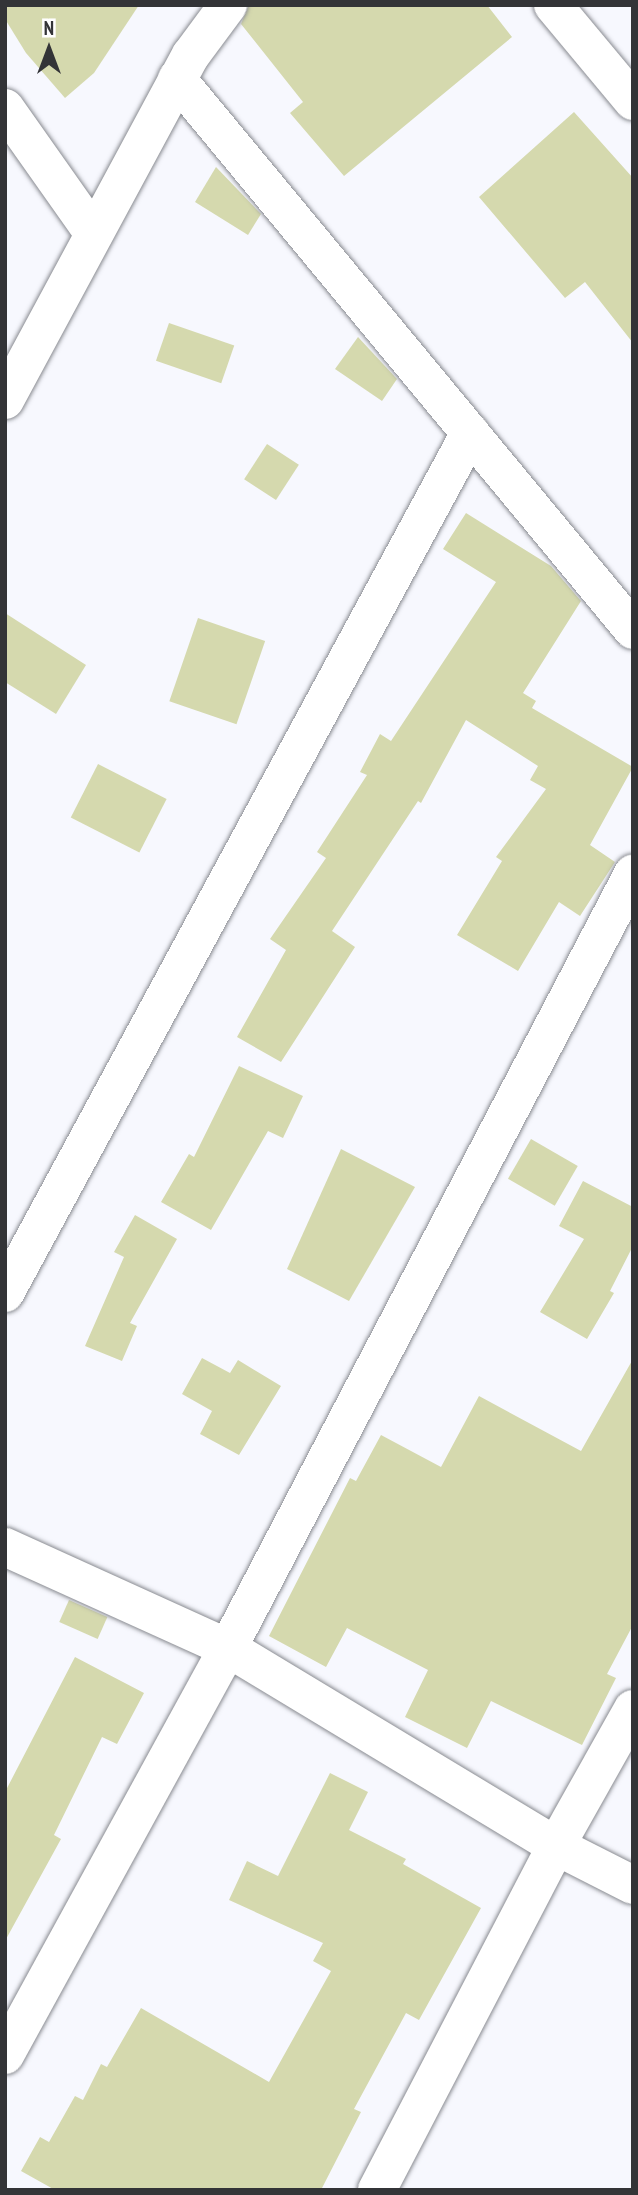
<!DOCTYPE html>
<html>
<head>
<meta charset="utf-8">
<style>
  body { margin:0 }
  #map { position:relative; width:638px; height:2195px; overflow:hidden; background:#f7f8fe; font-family:"PT Sans Narrow",sans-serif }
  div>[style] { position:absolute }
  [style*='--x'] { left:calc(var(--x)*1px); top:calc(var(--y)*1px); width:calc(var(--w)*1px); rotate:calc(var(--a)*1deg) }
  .building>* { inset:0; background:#d5d9ae; transform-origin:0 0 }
  .roads { filter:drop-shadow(0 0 2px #898b91) drop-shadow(0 0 2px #898b91) }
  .street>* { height:38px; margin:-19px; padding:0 19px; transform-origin:19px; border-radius:19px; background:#fff }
  .secondary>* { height:38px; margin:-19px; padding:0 19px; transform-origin:19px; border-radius:19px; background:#fff }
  span { translate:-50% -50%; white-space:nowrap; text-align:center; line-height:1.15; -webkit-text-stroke:7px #fff; paint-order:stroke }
  .frame { position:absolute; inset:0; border:7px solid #333437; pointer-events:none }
  .north { position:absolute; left:14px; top:14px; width:70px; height:70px; -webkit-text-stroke:5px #fff; paint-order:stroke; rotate:0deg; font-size:19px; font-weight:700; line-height:28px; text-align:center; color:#333437 }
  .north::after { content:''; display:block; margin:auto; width:24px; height:32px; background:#333437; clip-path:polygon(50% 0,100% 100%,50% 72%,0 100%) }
</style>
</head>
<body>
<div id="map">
  <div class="building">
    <div style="clip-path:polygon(5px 5px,139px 5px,94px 73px,65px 98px,26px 53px,5px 19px)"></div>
    <div style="clip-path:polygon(249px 5px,487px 5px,512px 37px,344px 176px,290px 113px,303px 102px,241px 24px)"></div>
    <div style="clip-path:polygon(574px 112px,633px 178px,633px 343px,585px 282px,565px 298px,479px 197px)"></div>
    <div style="clip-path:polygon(216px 167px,261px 214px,248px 235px,195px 202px)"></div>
    <div style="left:169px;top:323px;width:69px;height:40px;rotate:19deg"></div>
    <div style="clip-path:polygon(358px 337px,397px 379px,382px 401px,335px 369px)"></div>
    <div style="left:267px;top:444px;width:38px;height:42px;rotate:33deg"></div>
    <div style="clip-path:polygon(466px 513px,551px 566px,581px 601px,523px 693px,536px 701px,532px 708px,633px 767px,590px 845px,615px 862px,580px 916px,559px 902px,518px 971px,457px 935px,502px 861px,496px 857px,546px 789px,530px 780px,538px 766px,466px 720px,421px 803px,418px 801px,332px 931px,355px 947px,281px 1062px,237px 1037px,286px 950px,270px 939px,326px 858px,317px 852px,367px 775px,360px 772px,380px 734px,391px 741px,496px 582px,443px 549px)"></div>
    <div style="clip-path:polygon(5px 613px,86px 665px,56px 714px,5px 682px)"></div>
    <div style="left:198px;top:618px;width:71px;height:88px;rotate:19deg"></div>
    <div style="left:98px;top:764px;width:77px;height:60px;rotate:27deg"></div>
    <div style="clip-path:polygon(239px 1066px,303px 1096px,283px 1138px,268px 1131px,211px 1230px,161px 1202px,189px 1154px,194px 1157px)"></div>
    <div style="left:531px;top:1139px;width:54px;height:46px;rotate:30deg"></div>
    <div style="clip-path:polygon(341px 1149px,415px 1187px,349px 1301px,287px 1269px)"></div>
    <div style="clip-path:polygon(583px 1181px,633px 1207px,633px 1246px,610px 1291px,614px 1293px,587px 1339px,540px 1312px,584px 1239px,559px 1226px)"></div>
    <div style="clip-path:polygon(135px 1215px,177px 1239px,130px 1323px,137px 1326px,122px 1361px,85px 1346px,124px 1257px,114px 1252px)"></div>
    <div style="clip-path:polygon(202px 1358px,230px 1373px,238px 1360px,281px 1386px,239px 1455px,200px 1434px,212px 1411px,182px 1394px)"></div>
    <div style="clip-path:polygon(633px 1359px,633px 1625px,607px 1674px,616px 1678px,582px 1745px,491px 1701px,467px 1748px,405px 1717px,428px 1670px,347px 1628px,326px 1667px,269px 1636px,350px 1478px,356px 1481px,381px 1435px,441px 1467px,479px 1396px,581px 1451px)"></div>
    <div style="left:69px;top:1600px;width:42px;height:24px;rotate:24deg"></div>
    <div style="clip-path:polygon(75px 1657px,144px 1693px,117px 1744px,102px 1737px,54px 1835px,61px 1839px,5px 1941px,5px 1792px)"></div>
    <div style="clip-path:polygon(330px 1773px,368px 1792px,349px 1830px,406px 1859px,403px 1864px,481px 1908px,419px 2020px,406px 2013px,354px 2109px,361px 2112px,321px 2190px,55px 2190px,21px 2171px,40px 2137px,49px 2142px,75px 2096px,83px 2100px,101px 2064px,107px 2067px,141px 2008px,269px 2082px,331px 1971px,313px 1961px,323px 1943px,229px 1900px,247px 1861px,278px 1876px)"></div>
  </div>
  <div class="roads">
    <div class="street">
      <div style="--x:177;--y:79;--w:715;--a:50.39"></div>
      <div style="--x:5;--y:108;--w:154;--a:54.8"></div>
      <div style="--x:5;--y:400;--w:392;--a:-61.7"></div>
      <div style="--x:191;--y:55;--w:62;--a:-53.5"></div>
      <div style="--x:5;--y:1293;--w:978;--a:-61.6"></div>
      <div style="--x:5;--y:1547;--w:245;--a:24.4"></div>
      <div style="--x:228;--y:1648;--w:383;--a:31.1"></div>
      <div style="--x:556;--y:1846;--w:86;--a:26.9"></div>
      <div style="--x:5;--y:2055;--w:464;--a:-61.3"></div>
      <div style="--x:228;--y:1648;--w:874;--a:-62.38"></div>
      <div style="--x:377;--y:2190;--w:388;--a:-62.5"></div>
      <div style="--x:556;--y:1846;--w:157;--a:-60.7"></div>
    </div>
    <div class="secondary">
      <div style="--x:553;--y:5;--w:125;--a:50.2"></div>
    </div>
  </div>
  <div class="frame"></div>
  <div class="north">N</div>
</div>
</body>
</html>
